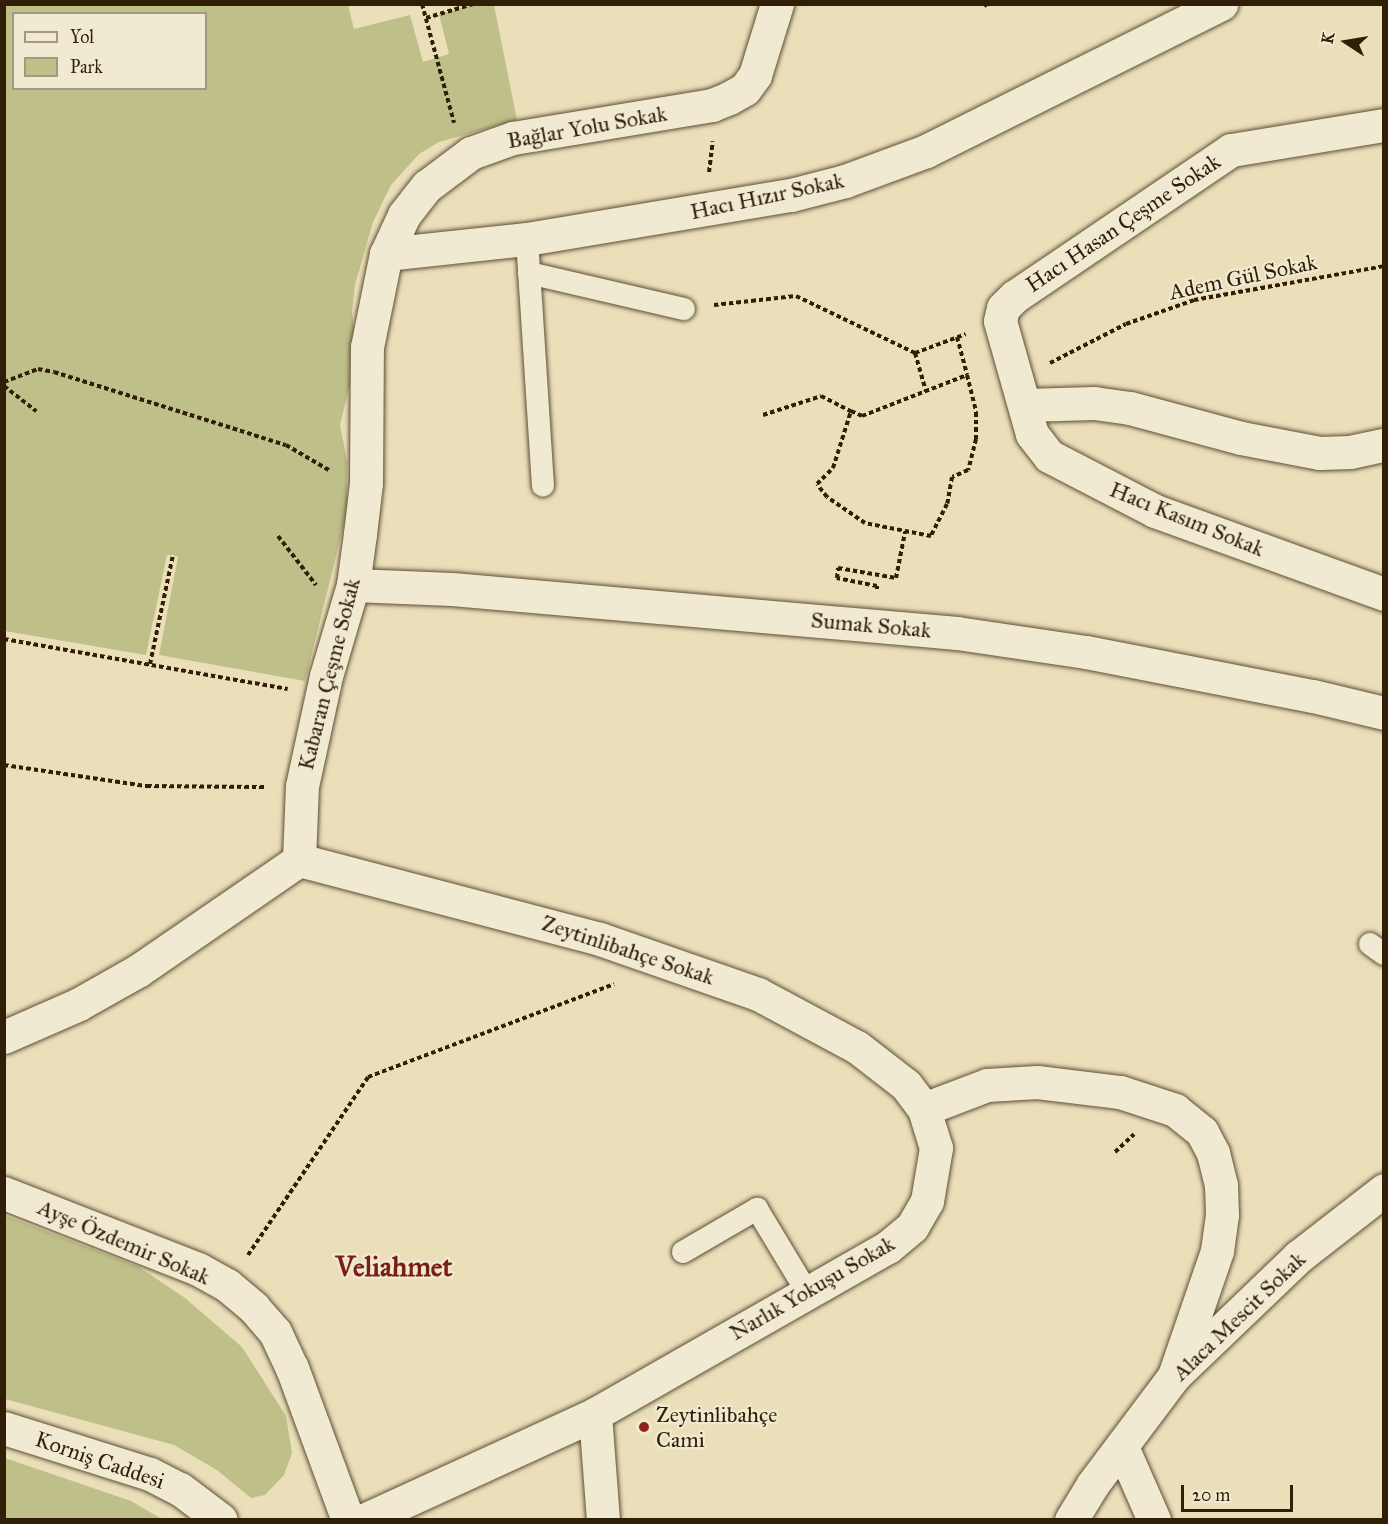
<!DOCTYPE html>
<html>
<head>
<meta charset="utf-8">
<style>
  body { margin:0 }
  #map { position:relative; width:1388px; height:1524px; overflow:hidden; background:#eadfb9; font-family:"IM FELL Great Primer",serif }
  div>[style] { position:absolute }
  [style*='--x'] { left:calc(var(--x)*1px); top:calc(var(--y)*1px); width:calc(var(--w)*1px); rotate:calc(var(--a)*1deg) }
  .green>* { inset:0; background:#bfbf8a }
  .path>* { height:4px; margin-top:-2px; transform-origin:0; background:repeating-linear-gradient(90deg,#311e07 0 4.5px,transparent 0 7.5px) }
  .roads { filter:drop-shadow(0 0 2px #5f4e34) drop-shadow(0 0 2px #5f4e34) }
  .lane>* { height:22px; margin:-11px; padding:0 11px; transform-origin:11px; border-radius:11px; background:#f1ead2 }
  .street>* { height:33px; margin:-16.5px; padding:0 16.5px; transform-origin:16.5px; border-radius:16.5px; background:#f1ead2 }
  .secondary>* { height:33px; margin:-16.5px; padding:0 16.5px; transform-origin:16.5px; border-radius:16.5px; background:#f1ead2 }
  .dots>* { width:16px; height:16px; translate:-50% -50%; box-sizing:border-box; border:3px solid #f1ead2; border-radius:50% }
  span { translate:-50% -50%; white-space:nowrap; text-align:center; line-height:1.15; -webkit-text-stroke:4.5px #f1ead2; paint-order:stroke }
  .street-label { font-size:22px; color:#311e07 }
  .poi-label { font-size:22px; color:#311e07 }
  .left { translate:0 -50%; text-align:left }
  .district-label { font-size:28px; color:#7a1f14; font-weight:700 }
  .frame { position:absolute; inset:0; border:6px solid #311e07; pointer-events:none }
  .legend { position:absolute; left:12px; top:12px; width:195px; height:78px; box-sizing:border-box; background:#f1ead2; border:2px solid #a49881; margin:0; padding:8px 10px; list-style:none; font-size:18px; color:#311e07 }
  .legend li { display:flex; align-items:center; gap:12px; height:30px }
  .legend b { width:30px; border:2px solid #a49881 }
  .north { position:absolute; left:1316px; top:12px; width:60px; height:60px; -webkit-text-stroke:4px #f1ead2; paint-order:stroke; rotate:282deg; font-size:16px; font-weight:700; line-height:24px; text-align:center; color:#311e07 }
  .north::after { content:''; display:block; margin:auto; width:21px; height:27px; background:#311e07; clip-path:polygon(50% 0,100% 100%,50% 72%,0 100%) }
  .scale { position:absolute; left:1181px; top:1485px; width:112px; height:27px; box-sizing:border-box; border:3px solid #311e07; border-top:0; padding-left:8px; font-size:18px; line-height:21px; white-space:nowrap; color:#311e07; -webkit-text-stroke:4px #f1ead2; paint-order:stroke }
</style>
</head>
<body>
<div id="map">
  <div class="green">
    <div style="clip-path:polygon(evenodd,5px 5px,348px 5px,354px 29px,410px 15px,423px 62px,449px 54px,439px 14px,473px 5px,494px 5px,517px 120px,439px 142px,419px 154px,391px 185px,373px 222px,355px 285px,352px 312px,357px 355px,340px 425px,347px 461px,347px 512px,305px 681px,159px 655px,178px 557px,173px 555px,167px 555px,146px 655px,5px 631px,5px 5px,14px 14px,206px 14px,206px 88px,14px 88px,14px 14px)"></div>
    <div style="clip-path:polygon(4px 1215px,139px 1267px,185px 1298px,242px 1347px,286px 1416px,292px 1453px,284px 1475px,265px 1495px,251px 1498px,217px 1470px,174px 1445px,5px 1399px)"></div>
    <div style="clip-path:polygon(5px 1458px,131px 1501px,162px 1519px,5px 1519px)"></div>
  </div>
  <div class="path">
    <div style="--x:422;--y:4;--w:123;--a:74.9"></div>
    <div style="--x:505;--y:4;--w:1;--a:0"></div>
    <div style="--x:984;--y:6;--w:4;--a:-34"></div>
    <div style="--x:426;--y:18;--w:49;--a:-16.6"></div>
    <div style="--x:709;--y:172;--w:31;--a:-83"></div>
    <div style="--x:714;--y:305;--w:82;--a:-6.3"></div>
    <div style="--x:796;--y:296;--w:132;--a:25.6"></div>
    <div style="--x:915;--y:353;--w:54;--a:-20.4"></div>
    <div style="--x:957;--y:337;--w:39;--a:75"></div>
    <div style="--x:967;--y:375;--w:38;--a:76"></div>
    <div style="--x:976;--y:412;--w:27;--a:90"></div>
    <div style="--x:976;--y:439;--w:32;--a:104"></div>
    <div style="--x:968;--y:470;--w:17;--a:156"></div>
    <div style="--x:952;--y:477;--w:27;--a:100"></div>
    <div style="--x:947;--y:504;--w:36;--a:117"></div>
    <div style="--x:931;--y:536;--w:67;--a:-168.9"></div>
    <div style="--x:865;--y:523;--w:46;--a:-145.6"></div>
    <div style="--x:827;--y:497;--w:16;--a:-128"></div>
    <div style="--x:817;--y:484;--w:23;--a:-45"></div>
    <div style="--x:833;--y:468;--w:60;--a:-72.5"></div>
    <div style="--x:851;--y:411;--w:12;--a:24"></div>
    <div style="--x:862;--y:416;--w:113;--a:-21.3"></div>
    <div style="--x:915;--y:353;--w:40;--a:74"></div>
    <div style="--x:1050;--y:363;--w:85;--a:-27.2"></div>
    <div style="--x:1126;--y:324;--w:72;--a:-19.4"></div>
    <div style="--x:1194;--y:300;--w:193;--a:-10.1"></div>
    <div style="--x:4;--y:382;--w:36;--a:-21"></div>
    <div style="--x:38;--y:369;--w:16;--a:11"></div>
    <div style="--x:54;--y:372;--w:243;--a:17.5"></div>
    <div style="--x:286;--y:445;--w:50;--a:30.2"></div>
    <div style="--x:4;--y:386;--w:41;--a:38"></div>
    <div style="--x:763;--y:415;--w:61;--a:-18.1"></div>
    <div style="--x:821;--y:396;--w:34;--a:27"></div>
    <div style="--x:278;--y:536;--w:62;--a:52.2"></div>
    <div style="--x:877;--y:589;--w:3;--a:-90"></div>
    <div style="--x:877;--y:586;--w:41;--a:-168.7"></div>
    <div style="--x:837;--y:578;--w:10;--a:-84"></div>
    <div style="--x:838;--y:568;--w:59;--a:9.8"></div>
    <div style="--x:896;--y:578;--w:47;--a:-78.9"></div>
    <div style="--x:4;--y:639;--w:288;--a:10"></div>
    <div style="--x:150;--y:664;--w:111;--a:-78.1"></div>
    <div style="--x:4;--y:765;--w:145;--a:8.4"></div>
    <div style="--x:147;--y:786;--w:119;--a:0.5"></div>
    <div style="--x:1115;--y:1152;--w:26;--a:-43"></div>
    <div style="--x:248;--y:1255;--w:215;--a:-56"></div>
    <div style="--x:368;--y:1077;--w:263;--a:-20.7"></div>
  </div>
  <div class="roads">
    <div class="lane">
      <div style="--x:527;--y:239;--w:247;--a:86.3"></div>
      <div style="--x:529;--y:273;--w:159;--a:13.1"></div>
      <div style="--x:1370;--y:944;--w:17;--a:36"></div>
      <div style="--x:683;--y:1252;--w:86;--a:-30.2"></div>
      <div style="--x:757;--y:1209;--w:97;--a:58.9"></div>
    </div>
    <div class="street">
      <div style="--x:1384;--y:125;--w:155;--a:170.7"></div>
      <div style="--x:1231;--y:150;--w:261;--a:145.9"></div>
      <div style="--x:1015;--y:296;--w:17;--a:135"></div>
      <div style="--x:1003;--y:308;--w:13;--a:103"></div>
      <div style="--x:1000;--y:321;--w:117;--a:74.2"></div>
      <div style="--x:1032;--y:434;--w:28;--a:52"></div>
      <div style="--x:1049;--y:456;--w:119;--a:27.4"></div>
      <div style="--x:1155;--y:511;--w:244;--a:19.9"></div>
      <div style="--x:386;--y:254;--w:142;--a:-6.1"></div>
      <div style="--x:527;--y:239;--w:268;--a:-9.5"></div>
      <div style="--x:791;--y:195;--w:56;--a:-14.5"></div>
      <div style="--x:845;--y:181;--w:86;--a:-20.3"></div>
      <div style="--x:926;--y:151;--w:330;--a:-26.5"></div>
      <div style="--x:1025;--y:405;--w:69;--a:-1.7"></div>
      <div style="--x:1094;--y:403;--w:36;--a:8"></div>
      <div style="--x:1130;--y:408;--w:115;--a:15.1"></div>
      <div style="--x:1241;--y:438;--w:80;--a:10.8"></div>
      <div style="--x:1320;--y:453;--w:30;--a:-2"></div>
      <div style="--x:1350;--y:452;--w:35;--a:-12"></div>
      <div style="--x:353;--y:585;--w:99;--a:2.3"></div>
      <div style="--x:452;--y:589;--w:507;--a:4.98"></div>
      <div style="--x:957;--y:633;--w:130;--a:8.4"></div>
      <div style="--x:1086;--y:652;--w:231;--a:11"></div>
      <div style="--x:1313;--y:696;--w:73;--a:13.5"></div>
      <div style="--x:299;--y:860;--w:74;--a:-87.7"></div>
      <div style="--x:302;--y:786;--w:113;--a:-77.7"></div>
      <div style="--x:326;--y:676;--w:95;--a:-73.5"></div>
      <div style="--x:353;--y:585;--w:51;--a:-82.2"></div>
      <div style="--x:360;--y:534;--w:51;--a:-83.3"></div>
      <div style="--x:366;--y:483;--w:136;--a:-89.6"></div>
      <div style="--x:367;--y:347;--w:95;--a:-78.5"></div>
      <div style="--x:386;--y:254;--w:43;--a:-65.2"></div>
      <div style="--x:404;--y:215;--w:37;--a:-52"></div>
      <div style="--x:427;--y:186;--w:55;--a:-36.9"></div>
      <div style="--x:471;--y:153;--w:45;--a:-19.7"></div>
      <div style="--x:513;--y:138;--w:202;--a:-9.4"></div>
      <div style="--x:712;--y:105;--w:18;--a:-22"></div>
      <div style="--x:729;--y:98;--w:18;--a:-29"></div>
      <div style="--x:745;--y:89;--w:17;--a:-54"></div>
      <div style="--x:755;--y:75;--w:74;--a:-72.8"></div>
      <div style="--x:299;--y:860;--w:311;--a:14.7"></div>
      <div style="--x:600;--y:939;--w:167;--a:19.2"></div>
      <div style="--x:758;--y:994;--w:112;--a:28.2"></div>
      <div style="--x:857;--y:1047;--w:62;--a:37.8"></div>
      <div style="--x:906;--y:1085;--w:30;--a:53"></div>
      <div style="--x:4;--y:1037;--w:82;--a:-23.7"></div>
      <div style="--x:79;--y:1004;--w:69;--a:-29.5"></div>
      <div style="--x:139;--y:970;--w:194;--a:-34.5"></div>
      <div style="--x:4;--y:1193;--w:208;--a:21.4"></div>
      <div style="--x:198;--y:1269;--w:33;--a:29"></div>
      <div style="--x:227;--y:1285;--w:35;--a:40"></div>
      <div style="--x:254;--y:1308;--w:32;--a:49"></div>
      <div style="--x:275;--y:1332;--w:40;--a:65"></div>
      <div style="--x:292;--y:1368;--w:162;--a:69.8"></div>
      <div style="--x:595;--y:1414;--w:106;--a:85.7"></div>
      <div style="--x:1122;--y:1447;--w:80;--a:66.3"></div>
      <div style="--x:364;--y:1520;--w:254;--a:-24.6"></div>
      <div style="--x:595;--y:1414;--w:337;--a:-29.7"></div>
      <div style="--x:888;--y:1247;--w:31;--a:-40"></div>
      <div style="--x:912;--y:1227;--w:30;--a:-60"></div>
      <div style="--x:927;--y:1201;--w:54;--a:-80.4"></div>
      <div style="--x:936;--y:1148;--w:41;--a:-107.1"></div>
      <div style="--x:924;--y:1109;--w:67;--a:-20.9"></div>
      <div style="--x:987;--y:1085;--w:50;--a:-3.4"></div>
      <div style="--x:1037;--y:1082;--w:84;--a:6.9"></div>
      <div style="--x:1120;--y:1092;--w:58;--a:18.1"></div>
      <div style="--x:1175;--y:1110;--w:35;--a:39"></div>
      <div style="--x:1202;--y:1132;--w:24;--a:62"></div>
      <div style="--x:1213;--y:1153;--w:33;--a:76"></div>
      <div style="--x:1221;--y:1185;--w:30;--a:88"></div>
      <div style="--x:1222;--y:1215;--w:36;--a:98"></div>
      <div style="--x:1217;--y:1251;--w:132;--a:109"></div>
      <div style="--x:1071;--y:1520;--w:42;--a:-58.6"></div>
      <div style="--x:1093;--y:1484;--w:135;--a:-53.1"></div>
      <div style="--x:1174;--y:1376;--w:172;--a:-43.8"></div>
      <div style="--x:1298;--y:1257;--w:109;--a:-37.9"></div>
    </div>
    <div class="secondary">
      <div style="--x:4;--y:1428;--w:153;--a:17.5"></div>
      <div style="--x:150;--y:1474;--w:34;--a:27"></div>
      <div style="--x:180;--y:1489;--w:51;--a:37.1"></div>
    </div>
  </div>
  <div class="dots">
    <div style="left:644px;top:1427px;background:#8f2418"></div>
  </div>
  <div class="street-label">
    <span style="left:587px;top:127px;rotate:-10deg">Bağlar Yolu Sokak</span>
    <span style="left:767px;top:196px;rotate:-12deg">Hacı Hızır Sokak</span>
    <span style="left:1123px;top:223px;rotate:-34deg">Hacı Hasan Çeşme Sokak</span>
    <span style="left:1243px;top:277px;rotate:-12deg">Adem Gül Sokak</span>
    <span style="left:1187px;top:519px;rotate:22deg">Hacı Kasım Sokak</span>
    <span style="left:871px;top:625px;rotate:5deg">Sumak Sokak</span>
    <span style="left:329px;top:674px;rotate:-76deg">Kabaran Çeşme Sokak</span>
    <span style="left:628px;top:950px;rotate:18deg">Zeytinlibahçe Sokak</span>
    <span style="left:124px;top:1242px;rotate:23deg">Ayşe Özdemir Sokak</span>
    <span style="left:812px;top:1288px;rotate:-30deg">Narlık Yokuşu Sokak</span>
    <span style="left:1239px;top:1316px;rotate:-44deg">Alaca Mescit Sokak</span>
    <span style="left:100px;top:1460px;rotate:19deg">Korniş Caddesi</span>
  </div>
  <div class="poi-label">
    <span class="left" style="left:656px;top:1427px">Zeytinlibahçe<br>Cami</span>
  </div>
  <div class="district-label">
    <span style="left:394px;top:1267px">Veliahmet</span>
  </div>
  <div class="frame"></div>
  <ul class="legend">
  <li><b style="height:8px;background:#f1ead2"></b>Yol</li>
  <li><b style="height:16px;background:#bfbf8a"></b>Park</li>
  </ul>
  <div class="north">K</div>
  <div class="scale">20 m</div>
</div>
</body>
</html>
